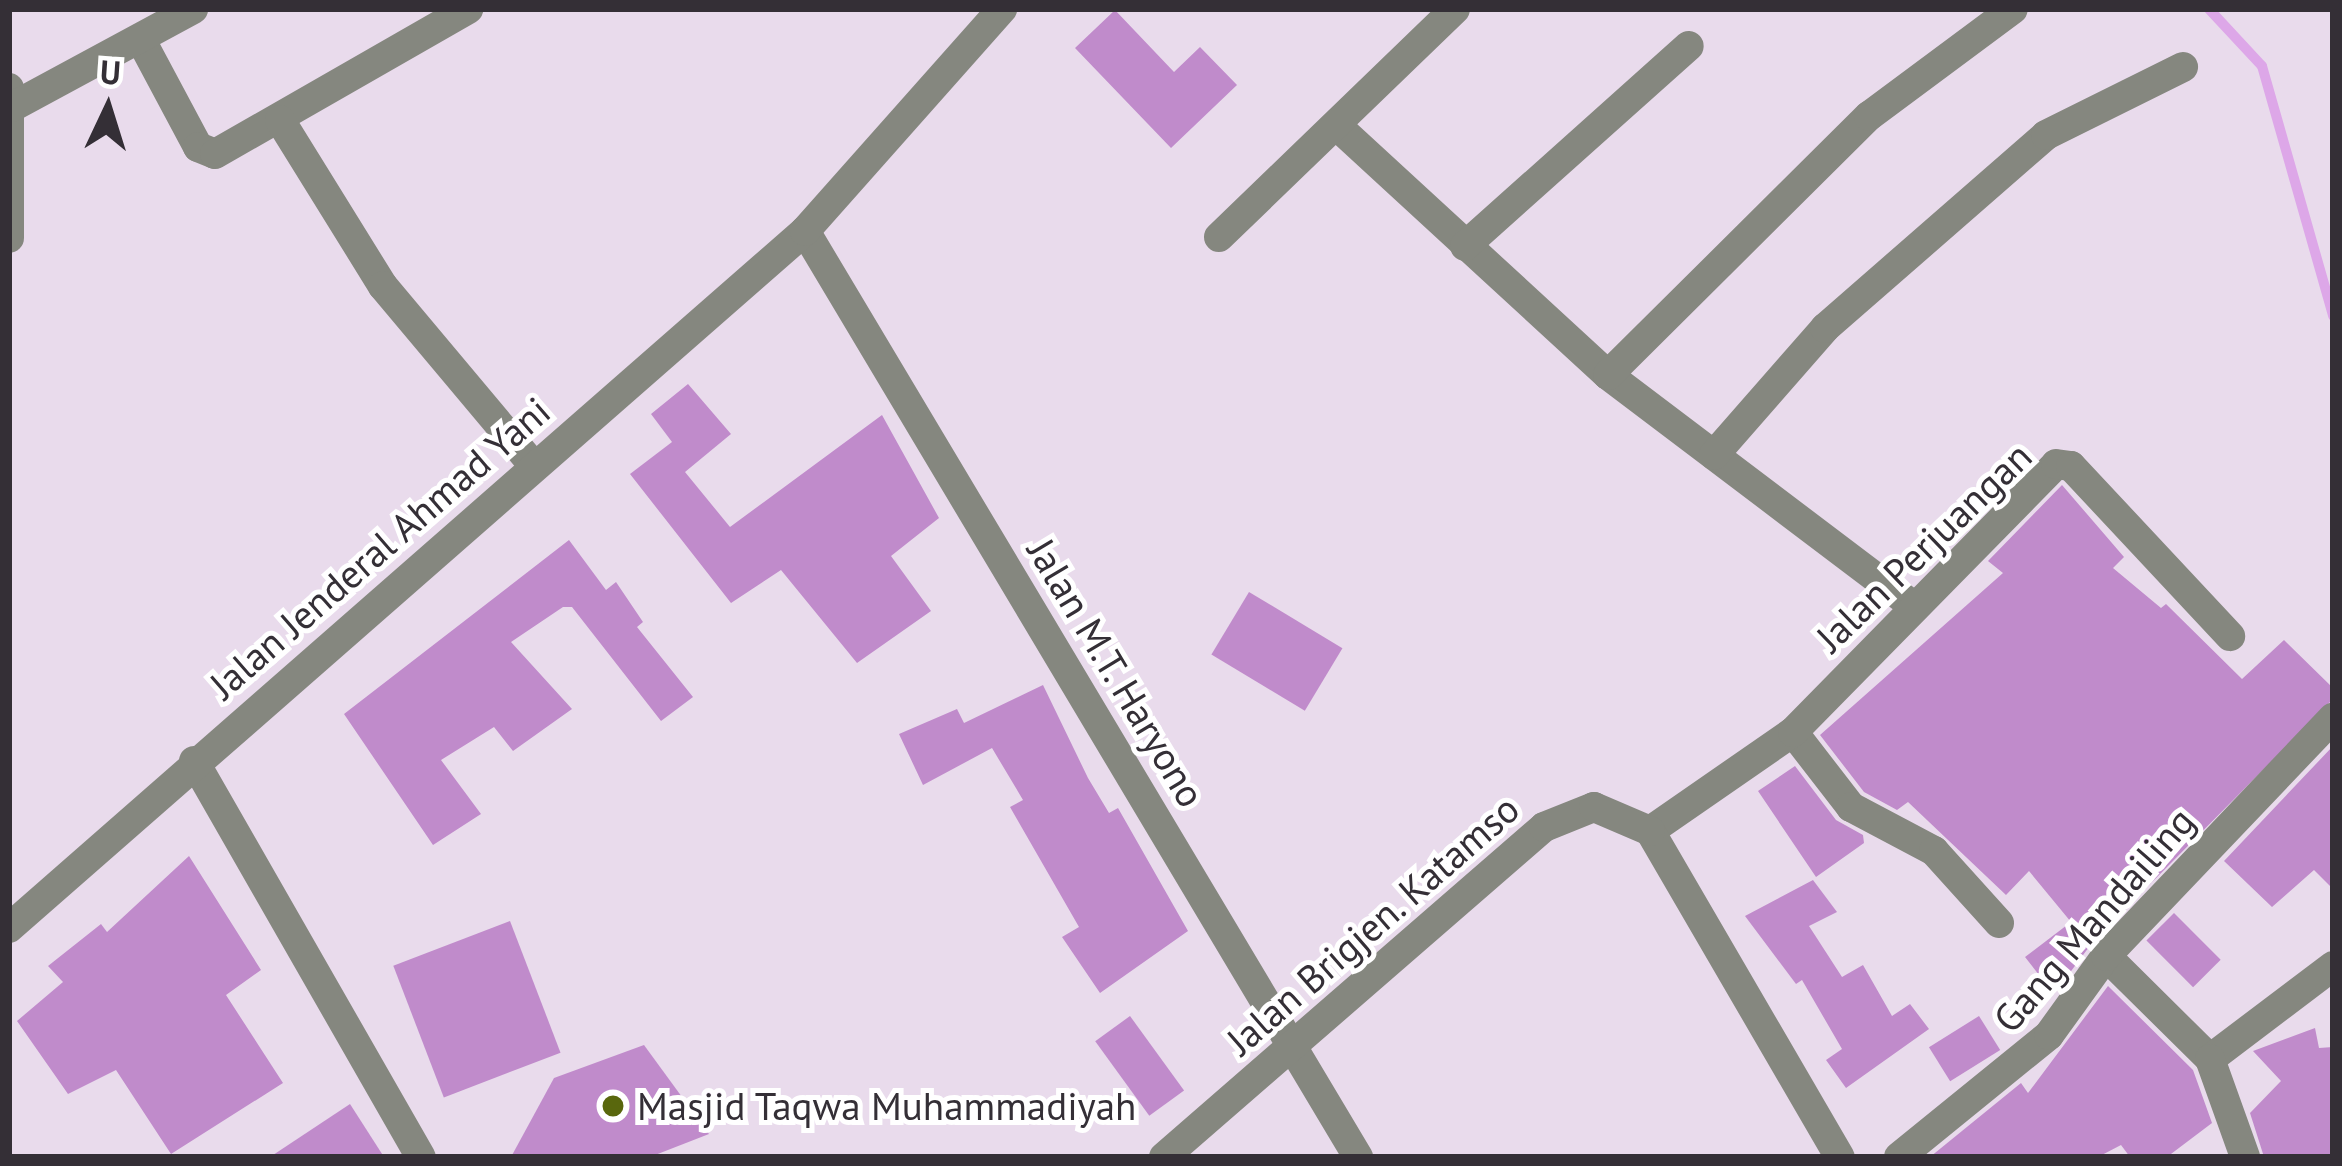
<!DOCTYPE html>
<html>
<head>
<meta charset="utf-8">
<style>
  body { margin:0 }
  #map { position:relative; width:2342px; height:1166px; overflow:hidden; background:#e9dbec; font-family:"PT Sans",sans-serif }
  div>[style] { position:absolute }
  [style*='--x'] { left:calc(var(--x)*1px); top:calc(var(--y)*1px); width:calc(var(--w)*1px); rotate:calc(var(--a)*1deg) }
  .stream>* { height:10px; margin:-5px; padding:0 5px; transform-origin:5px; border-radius:5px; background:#dda7e8 }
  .building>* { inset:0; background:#c08bcb; transform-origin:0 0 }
  .minor>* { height:30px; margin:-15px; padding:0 15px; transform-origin:15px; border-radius:15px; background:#85877f }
  .dots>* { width:33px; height:33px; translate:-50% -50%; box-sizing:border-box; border:6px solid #fff; border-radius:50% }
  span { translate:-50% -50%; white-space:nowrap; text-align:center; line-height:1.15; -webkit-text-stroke:10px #fff; paint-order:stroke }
  .street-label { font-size:39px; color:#342f36 }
  .poi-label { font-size:39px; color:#342f36 }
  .left { translate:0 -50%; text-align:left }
  .frame { position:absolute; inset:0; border:12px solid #342f36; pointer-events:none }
  .north { position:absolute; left:48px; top:48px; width:120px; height:120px; -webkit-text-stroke:9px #fff; paint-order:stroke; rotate:4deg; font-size:33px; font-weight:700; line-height:48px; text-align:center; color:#342f36 }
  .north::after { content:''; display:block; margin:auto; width:42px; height:54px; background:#342f36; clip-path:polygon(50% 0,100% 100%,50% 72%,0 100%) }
</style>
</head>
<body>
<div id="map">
  <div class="stream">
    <div style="--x:2209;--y:9;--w:78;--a:47.1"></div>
    <div style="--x:2262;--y:66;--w:260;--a:74.1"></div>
  </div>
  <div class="building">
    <div style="clip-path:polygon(1115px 10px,1174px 72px,1200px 47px,1237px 85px,1171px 148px,1075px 48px)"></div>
    <div style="clip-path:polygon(688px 384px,731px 434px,685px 472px,730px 527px,882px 415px,939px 518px,891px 556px,931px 611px,857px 663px,781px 570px,731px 603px,630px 474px,672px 442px,651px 414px)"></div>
    <div style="clip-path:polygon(2062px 485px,2124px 557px,2113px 568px,2161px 608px,2166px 604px,2242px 679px,2284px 640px,2333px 688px,2333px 699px,2092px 943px,2054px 994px,2025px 957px,2071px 922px,2029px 871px,2006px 895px,1908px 802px,1897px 810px,1864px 792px,1820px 735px,2003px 573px,1988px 561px)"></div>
    <div style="clip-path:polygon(569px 540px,606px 590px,616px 582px,643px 622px,637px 627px,693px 697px,661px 721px,572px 607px,563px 607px,511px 642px,572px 709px,513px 751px,494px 727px,441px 760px,481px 814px,433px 845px,344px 714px)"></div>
    <div style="left:1249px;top:592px;width:109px;height:73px;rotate:31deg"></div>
    <div style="clip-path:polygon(1043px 685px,1088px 778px,1109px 813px,1118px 808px,1188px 931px,1100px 993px,1062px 937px,1079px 927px,1010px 807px,1023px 800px,992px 748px,923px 785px,899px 734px,957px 709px,964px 723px)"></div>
    <div style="clip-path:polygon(2333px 746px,2333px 889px,2314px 870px,2272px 907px,2224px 861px)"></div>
    <div style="clip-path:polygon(1795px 766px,1836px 820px,1863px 835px,1864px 843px,1816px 877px,1758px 791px)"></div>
    <div style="clip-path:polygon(189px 856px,261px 970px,226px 995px,283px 1083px,171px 1154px,116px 1070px,68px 1094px,17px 1021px,63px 982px,48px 966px,101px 924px,107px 932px)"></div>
    <div style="clip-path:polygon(1813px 880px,1837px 912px,1809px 926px,1842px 977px,1863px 965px,1892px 1016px,1910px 1004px,1929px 1029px,1846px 1088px,1826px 1060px,1842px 1049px,1802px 980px,1796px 984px,1745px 916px)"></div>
    <div style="left:2174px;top:913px;width:66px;height:39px;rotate:45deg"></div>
    <div style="left:510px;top:921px;width:141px;height:125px;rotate:69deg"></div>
    <div style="clip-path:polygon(2108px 986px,2193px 1070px,2212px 1123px,2167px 1157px,2130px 1157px,2121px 1145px,2098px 1157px,1930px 1157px,2021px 1083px,2028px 1093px)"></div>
    <div style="left:1130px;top:1016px;width:92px;height:43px;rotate:54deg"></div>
    <div style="left:1979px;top:1016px;width:40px;height:59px;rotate:58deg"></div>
    <div style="clip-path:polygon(2315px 1028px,2319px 1048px,2333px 1047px,2333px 1157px,2264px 1157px,2250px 1113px,2281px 1081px,2253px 1051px)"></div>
    <div style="clip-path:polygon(644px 1045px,709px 1134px,650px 1157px,511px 1157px,554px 1078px)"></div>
    <div style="clip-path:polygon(350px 1104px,384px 1157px,270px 1157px)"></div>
  </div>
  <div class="minor">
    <div style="--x:142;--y:42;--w:119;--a:61.9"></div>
    <div style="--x:198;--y:147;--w:18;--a:22"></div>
    <div style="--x:215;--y:154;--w:292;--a:-29.8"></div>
    <div style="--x:9;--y:88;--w:150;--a:90"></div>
    <div style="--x:12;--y:107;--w:206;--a:-28.4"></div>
    <div style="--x:280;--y:120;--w:195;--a:58.2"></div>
    <div style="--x:383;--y:286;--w:235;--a:50"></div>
    <div style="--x:1336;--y:125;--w:369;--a:42.6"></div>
    <div style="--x:1608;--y:375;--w:385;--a:37.1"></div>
    <div style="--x:805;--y:231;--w:1079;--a:59.15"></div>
    <div style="--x:1219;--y:237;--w:328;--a:-44"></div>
    <div style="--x:1465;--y:246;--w:300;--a:-41.8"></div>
    <div style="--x:1608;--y:375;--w:368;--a:-44.8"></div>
    <div style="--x:1869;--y:116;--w:179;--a:-36.6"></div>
    <div style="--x:1714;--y:455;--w:169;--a:-48.8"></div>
    <div style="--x:1825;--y:328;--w:293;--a:-41.1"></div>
    <div style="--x:2046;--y:135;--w:153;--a:-26.4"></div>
    <div style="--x:1793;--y:732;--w:95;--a:52.3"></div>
    <div style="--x:1851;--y:807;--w:94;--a:27.9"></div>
    <div style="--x:1934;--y:851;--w:97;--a:47.9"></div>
    <div style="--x:194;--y:761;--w:456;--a:60.2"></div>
    <div style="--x:1650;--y:831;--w:174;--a:-34.7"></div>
    <div style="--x:1793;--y:732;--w:375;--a:-45.5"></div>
    <div style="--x:2056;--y:464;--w:15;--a:8"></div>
    <div style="--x:2071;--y:466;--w:233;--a:46.9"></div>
    <div style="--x:1650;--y:831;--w:377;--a:59.8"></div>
    <div style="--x:9;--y:928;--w:1058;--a:-41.21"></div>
    <div style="--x:805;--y:231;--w:297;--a:-48.4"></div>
    <div style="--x:2106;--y:956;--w:146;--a:44.7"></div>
    <div style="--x:2210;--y:1059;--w:154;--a:-37.1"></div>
    <div style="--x:2210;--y:1059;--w:104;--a:70.3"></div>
    <div style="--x:1164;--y:1157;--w:503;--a:-40.97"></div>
    <div style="--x:1544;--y:827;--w:54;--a:-21.8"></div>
    <div style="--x:1594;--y:807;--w:61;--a:23.2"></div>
    <div style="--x:1899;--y:1157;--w:193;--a:-39.1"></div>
    <div style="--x:2049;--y:1035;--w:97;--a:-54.2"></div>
    <div style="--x:2106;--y:956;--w:329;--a:-46.4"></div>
  </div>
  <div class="dots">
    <div style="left:613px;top:1106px;background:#59670d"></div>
  </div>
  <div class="street-label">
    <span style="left:1924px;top:547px;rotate:-44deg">Jalan Perjuangan</span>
    <span style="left:380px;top:548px;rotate:-41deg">Jalan Jenderal Ahmad Yani</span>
    <span style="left:1116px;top:673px;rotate:59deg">Jalan M.T. Haryono</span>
    <span style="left:2094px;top:920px;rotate:-49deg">Gang Mandailing</span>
    <span style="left:1373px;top:925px;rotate:-41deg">Jalan Brigjen. Katamso</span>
  </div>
  <div class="poi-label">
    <span class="left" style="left:637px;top:1106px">Masjid Taqwa Muhammadiyah</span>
  </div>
  <div class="frame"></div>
  <div class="north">U</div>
</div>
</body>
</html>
